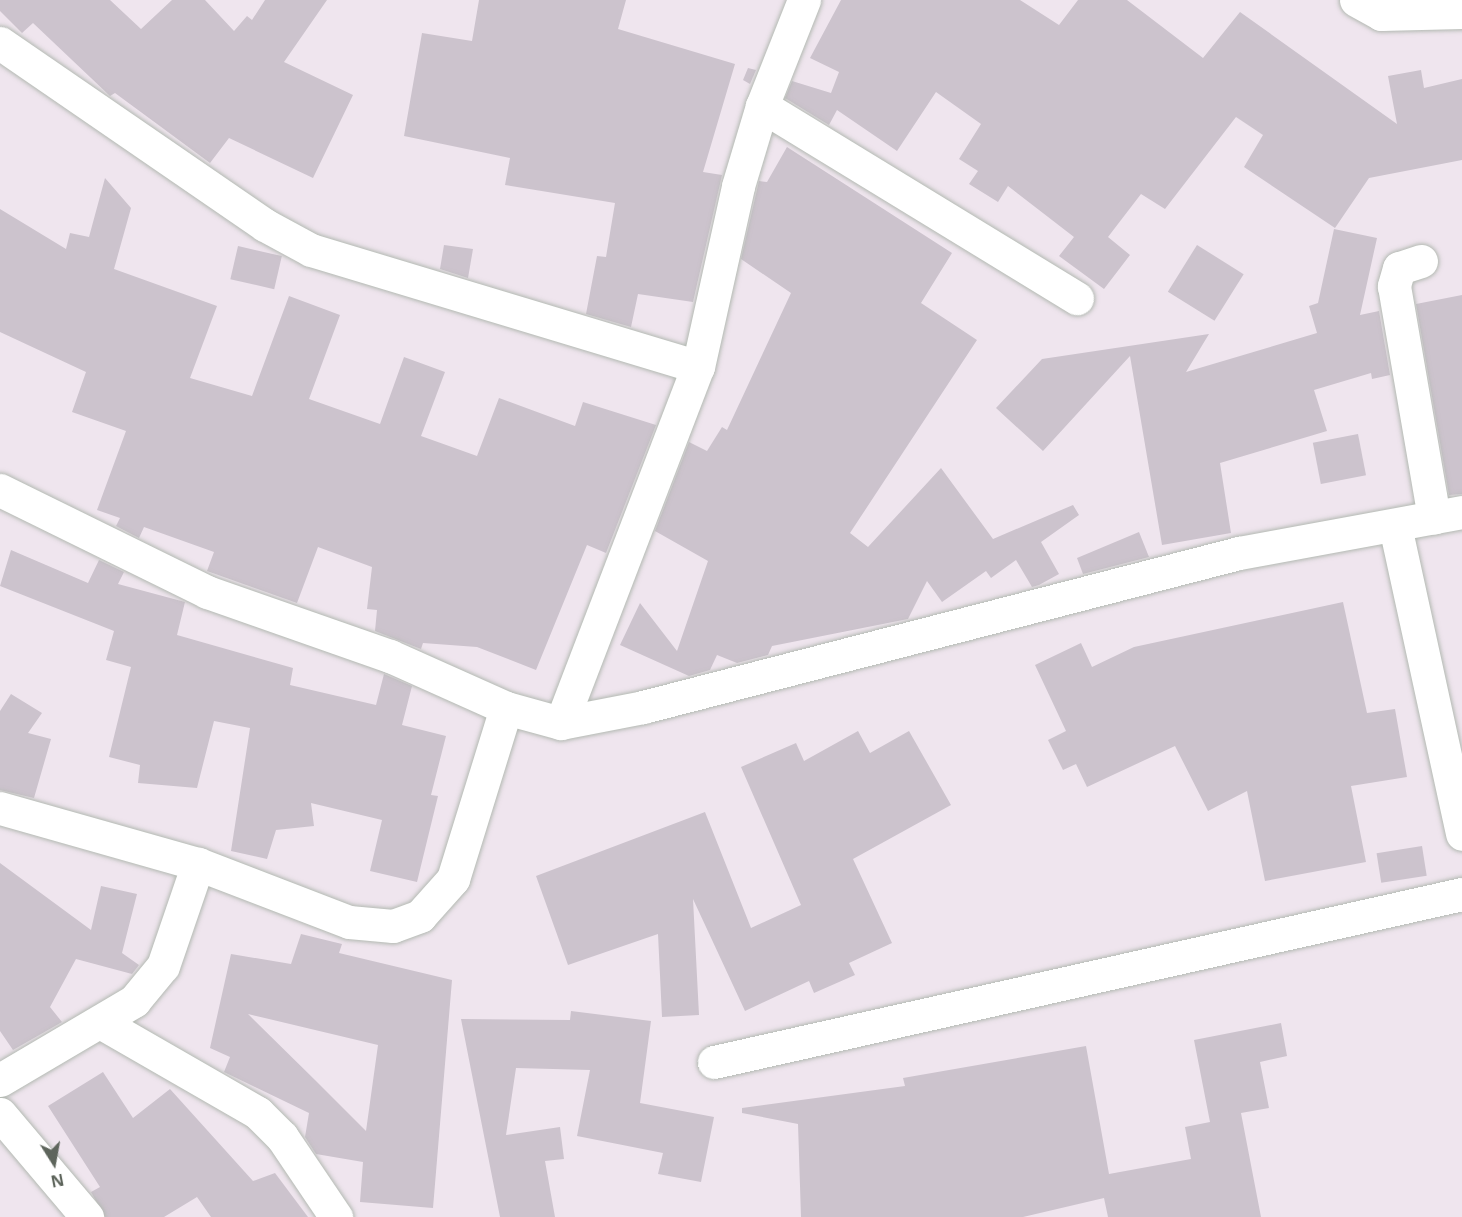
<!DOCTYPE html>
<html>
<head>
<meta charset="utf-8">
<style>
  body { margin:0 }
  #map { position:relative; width:1462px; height:1217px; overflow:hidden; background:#efe5ee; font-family:"Noto Sans",sans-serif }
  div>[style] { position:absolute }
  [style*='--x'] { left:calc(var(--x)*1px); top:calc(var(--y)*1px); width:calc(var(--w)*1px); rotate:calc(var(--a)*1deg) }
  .building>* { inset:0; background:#ccc3cd; transform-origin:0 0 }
  .roads { filter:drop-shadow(0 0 2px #b3b9b2) drop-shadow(0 0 2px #b3b9b2) }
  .street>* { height:33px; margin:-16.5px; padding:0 16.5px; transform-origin:16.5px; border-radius:16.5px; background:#fff }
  span { translate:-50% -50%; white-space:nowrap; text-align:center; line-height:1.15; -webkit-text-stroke:4.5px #fff; paint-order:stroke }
  .north { position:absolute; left:24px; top:1133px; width:60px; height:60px; -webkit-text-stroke:4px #fff; paint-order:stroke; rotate:169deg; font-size:16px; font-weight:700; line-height:24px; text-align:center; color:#5e655c }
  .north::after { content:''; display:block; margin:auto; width:21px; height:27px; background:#5e655c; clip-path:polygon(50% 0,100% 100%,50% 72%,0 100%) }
</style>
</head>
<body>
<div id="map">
  <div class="building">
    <div style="clip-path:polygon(0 0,110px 0,141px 29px,172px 0,205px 0,234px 31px,247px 16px,252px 20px,265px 0,327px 0,284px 62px,353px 95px,313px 178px,229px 138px,210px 163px,115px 93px,110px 96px,33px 23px,22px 33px,0 11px)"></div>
    <div style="clip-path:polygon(479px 0,626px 0,618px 29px,735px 64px,703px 172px,722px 175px,693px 302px,638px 294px,631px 327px,586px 314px,597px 256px,606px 257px,615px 203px,505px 185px,510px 158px,404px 136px,422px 33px,472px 41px)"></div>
    <div style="clip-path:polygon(841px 0,1020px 0,1059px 25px,1078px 0,1127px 0,1203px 58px,1240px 12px,1397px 124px,1388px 76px,1421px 70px,1424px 88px,1462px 79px,1462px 160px,1369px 178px,1335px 228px,1244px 167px,1263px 135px,1236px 117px,1165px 209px,1141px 194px,1108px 237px,1130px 255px,1104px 289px,1059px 256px,1074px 237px,1008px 186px,998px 202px,969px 184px,978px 171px,959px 159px,981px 124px,936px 92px,897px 151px,837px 110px,829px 125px,785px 98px,792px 81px,831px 93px,839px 72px,810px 58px)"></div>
    <div style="clip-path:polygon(748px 68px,756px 70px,750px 84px,743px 80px)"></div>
    <div style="clip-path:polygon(787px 147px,952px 253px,921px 303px,977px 340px,850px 533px,868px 547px,941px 468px,993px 539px,1073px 505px,1079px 515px,1041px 542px,1059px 574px,1039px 585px,1032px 587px,1016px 560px,991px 578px,986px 571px,942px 602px,927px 581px,908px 619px,772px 646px,768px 655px,737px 663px,717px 655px,710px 670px,689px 676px,620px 645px,640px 603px,677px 651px,708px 561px,655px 531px,689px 442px,707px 451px,722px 427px,727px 430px,791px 293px,741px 259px,759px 181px,767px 182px)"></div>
    <div style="clip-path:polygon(105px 178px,131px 208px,114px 269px,217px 306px,190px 378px,252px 396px,289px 296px,340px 315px,309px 399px,380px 424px,404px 357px,445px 372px,421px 436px,477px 456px,499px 398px,575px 426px,583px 402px,656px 425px,606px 553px,587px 545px,536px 670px,477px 647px,423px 643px,421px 649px,375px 631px,377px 610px,367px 609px,372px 567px,318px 547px,297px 603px,207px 571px,214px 552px,144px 527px,139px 538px,116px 526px,120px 518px,97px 510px,126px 431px,72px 412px,86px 372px,0 332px,0 209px,66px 249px,70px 233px,89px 237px)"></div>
    <div style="clip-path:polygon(1334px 229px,1377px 238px,1360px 315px,1379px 311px,1390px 375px,1372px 379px,1371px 373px,1314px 390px,1327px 431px,1220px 463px,1231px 533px,1162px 545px,1130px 356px,1043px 451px,996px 408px,1042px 359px,1209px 334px,1186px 372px,1317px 333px,1309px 306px,1318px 303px)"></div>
    <div style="clip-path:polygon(444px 245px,473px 249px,468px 278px,440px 269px)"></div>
    <div style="left:1197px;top:245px;width:55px;height:55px;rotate:32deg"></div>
    <div style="left:238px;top:246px;width:45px;height:34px;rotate:13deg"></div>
    <div style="clip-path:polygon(1462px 295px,1462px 494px,1449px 495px,1416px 304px)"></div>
    <div style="left:1358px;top:434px;width:42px;height:46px;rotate:79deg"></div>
    <div style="clip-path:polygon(1139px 532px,1149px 557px,1083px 574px,1077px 558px)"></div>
    <div style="clip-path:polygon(11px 550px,88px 583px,99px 560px,124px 572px,118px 584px,185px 602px,177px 635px,293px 668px,290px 685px,376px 705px,384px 674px,412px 686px,402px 725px,446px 736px,431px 795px,438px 796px,417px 882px,370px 871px,382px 820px,311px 803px,314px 826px,276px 830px,267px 859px,231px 851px,250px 728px,214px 721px,197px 788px,138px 783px,140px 765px,109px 757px,131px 667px,106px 660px,114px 631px,0 586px)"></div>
    <div style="clip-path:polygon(1343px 602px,1367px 713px,1395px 709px,1407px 777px,1351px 786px,1366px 862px,1265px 881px,1247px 791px,1208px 811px,1175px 746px,1087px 787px,1076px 764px,1063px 770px,1048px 740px,1066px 731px,1035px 665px,1081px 643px,1092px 667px,1134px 647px)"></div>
    <div style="clip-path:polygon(11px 694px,42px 713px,28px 733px,51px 739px,34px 798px,0 790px,0 711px)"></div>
    <div style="clip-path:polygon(858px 731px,870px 753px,909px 731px,951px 805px,853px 859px,892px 943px,849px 963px,855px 975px,814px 993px,809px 981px,745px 1011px,693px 899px,699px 1015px,662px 1017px,658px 934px,568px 965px,536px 876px,705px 812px,751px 928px,801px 905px,741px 767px,796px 743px,804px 761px)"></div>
    <div style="left:1422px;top:846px;width:30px;height:46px;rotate:81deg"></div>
    <div style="clip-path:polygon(0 863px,91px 930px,101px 886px,137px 894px,122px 953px,139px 965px,132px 974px,76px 959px,50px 1007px,62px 1022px,13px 1050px,0 1031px)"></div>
    <div style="clip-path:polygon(evenodd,301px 934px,342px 944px,339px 953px,452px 980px,433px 1208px,360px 1202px,363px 1162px,316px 1154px,305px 1137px,309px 1113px,224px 1072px,230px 1057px,210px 1048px,231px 954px,291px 964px,301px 934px,248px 1014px,378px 1045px,366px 1131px,315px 1080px,248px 1014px)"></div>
    <div style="clip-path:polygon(571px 1011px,651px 1021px,640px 1103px,714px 1117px,701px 1182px,658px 1174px,663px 1153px,577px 1136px,590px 1070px,516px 1068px,506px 1135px,560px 1127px,564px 1159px,545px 1161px,555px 1217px,500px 1217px,461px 1019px,570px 1020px)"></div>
    <div style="clip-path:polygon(1281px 1023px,1287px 1056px,1260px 1062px,1269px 1108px,1241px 1113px,1261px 1217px,1108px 1217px,1104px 1198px,1023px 1217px,801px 1217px,798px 1124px,742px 1113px,742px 1108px,905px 1086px,903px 1078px,1086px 1046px,1109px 1174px,1191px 1159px,1185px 1127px,1210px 1122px,1194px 1040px)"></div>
    <div style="clip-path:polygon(103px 1072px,133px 1118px,170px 1089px,253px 1181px,275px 1173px,308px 1217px,211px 1217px,197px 1197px,164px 1217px,105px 1217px,91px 1192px,100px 1187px,48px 1106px)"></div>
  </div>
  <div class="roads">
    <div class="street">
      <div style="--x:1356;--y:0;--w:29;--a:29"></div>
      <div style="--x:1381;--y:14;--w:81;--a:-1.4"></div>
      <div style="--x:0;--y:43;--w:321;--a:34.5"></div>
      <div style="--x:265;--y:225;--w:52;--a:28.5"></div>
      <div style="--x:311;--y:250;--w:404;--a:16.8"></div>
      <div style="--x:698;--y:367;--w:185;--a:-77.5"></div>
      <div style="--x:738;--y:186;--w:84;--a:-73.3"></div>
      <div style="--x:762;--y:106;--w:369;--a:31.4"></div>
      <div style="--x:762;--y:106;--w:114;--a:-68.4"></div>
      <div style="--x:1421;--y:261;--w:23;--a:162"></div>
      <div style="--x:1399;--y:268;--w:19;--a:106"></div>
      <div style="--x:1394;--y:286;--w:235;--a:80.2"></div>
      <div style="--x:0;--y:490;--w:231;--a:26.2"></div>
      <div style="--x:207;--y:592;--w:194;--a:19.3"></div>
      <div style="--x:390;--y:656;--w:127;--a:24.1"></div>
      <div style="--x:1395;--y:526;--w:315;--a:77.7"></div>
      <div style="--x:561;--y:723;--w:381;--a:-69"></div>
      <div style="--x:0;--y:808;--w:206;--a:15.8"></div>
      <div style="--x:198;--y:864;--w:162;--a:21"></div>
      <div style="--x:349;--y:922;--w:44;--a:5.2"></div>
      <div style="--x:393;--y:926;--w:29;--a:-20"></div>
      <div style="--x:420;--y:916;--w:50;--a:-48.3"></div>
      <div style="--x:453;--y:879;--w:179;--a:-72.8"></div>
      <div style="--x:506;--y:708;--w:57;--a:15.3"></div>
      <div style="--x:561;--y:723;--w:84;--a:-11"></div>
      <div style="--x:643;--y:707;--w:616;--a:-14.49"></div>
      <div style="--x:1239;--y:553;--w:227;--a:-10.4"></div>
      <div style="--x:100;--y:1022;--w:182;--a:29.9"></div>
      <div style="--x:258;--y:1113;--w:34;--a:45"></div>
      <div style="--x:282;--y:1137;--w:97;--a:56"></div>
      <div style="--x:714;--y:1062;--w:767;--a:-12.66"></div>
      <div style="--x:0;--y:1080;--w:156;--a:-30.5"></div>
      <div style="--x:134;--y:1001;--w:45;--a:-50.4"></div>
      <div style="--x:163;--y:966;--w:108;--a:-71.1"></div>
      <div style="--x:0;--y:1114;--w:135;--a:49.8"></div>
    </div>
  </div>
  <div class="north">N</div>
</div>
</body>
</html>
